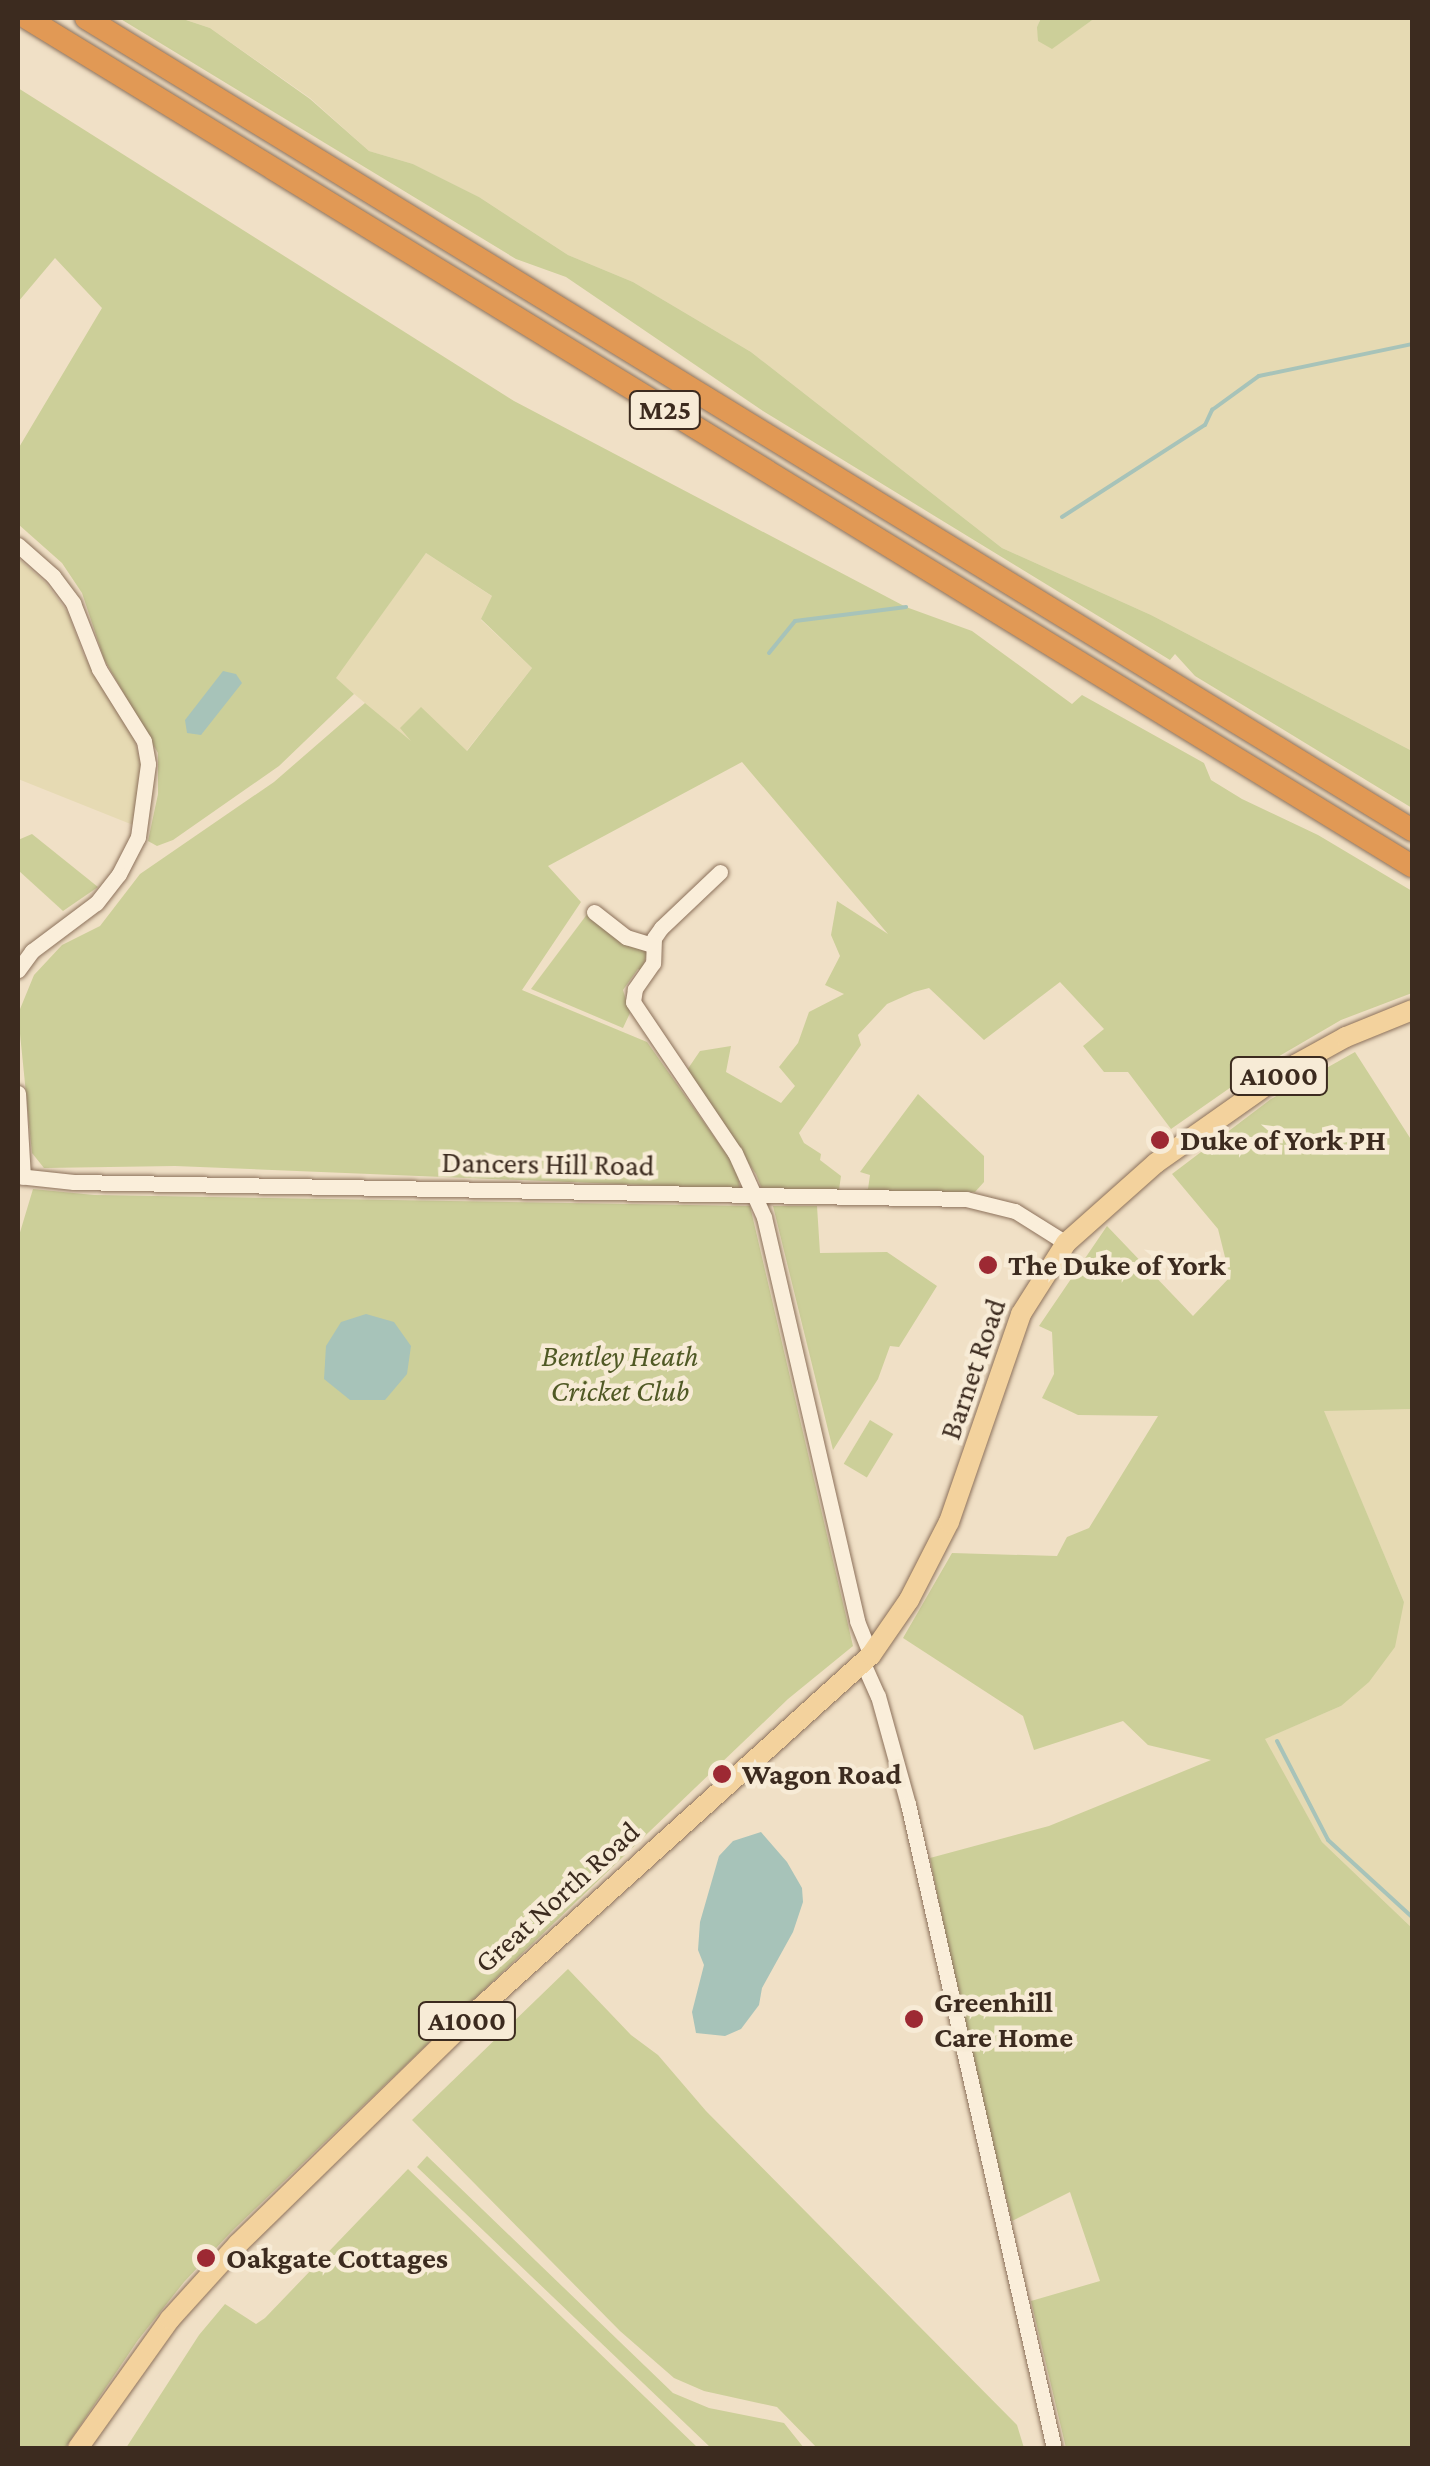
<!DOCTYPE html>
<html>
<head>
<meta charset="utf-8">
<style>
  body { margin:0 }
  #map { position:relative; width:1430px; height:2466px; overflow:hidden; background:#f0e0c6; font-family:"Crimson Pro",serif }
  div>[style] { position:absolute }
  [style*='--x'] { left:calc(var(--x)*1px); top:calc(var(--y)*1px); width:calc(var(--w)*1px); rotate:calc(var(--a)*1deg) }
  .farmland>* { inset:0; background:#e6dab3 }
  .green>* { inset:0; background:#cccf99; transform-origin:0 0 }
  .water>* { inset:0; background:#a7c3b9 }
  .stream>* { height:4px; margin:-2px; padding:0 2px; transform-origin:2px; border-radius:2px; background:#a7c3b9 }
  .roads { filter:drop-shadow(0 0 2px #8c715b) drop-shadow(0 0 2px #8c715b) }
  .minor>* { height:15px; margin:-7.5px; padding:0 7.5px; transform-origin:7.5px; border-radius:7.5px; background:#faeeda }
  .major>* { height:20px; margin:-10px; padding:0 10px; transform-origin:10px; border-radius:10px; background:#f3d29d }
  .highway>* { height:22px; margin:-11px; padding:0 11px; transform-origin:11px; border-radius:11px; background:#e19955 }
  .dots>* { width:28px; height:28px; translate:-50% -50%; box-sizing:border-box; border:5px solid #f7ebd6; border-radius:50% }
  span { translate:-50% -50%; white-space:nowrap; text-align:center; line-height:1.15; -webkit-text-stroke:9px #f7ebd6; paint-order:stroke }
  .shield-label span { padding:2px 8px; background:#f7ebd6; border:2px solid; border-radius:8px; -webkit-text-stroke-width:0 }
  .shield-label { font-size:28px; color:#3c2b1f; font-weight:700 }
  .poi-label { font-size:30px; color:#3c2b1f; font-weight:700 }
  .left { translate:0 -50%; text-align:left }
  .street-label { font-size:30px; color:#3c2b1f }
  .park-label { font-size:30px; color:#505925; font-style:italic }
  .frame { position:absolute; inset:0; border:20px solid #3c2b1f; pointer-events:none }
</style>
</head>
<body>
<div id="map">
  <div class="farmland">
    <div style="clip-path:polygon(180px 18px,1041px 18px,1037px 27px,1052px 48px,1095px 18px,1412px 18px,1412px 751px,1151px 615px,1002px 548px,751px 352px,633px 282px,568px 255px,479px 197px,413px 164px,369px 151px,310px 98px,210px 28px)"></div>
    <div style="clip-path:polygon(426px 553px,493px 597px,481px 620px,532px 668px,449px 773px,335px 678px)"></div>
    <div style="clip-path:polygon(18px 558px,46px 583px,68px 613px,84px 656px,134px 739px,141px 764px,133px 825px,18px 779px)"></div>
    <div style="clip-path:polygon(1412px 1409px,1412px 1928px,1322px 1842px,1264px 1739px,1341px 1706px,1404px 1602px,1323px 1410px)"></div>
  </div>
  <div class="green">
    <div style="clip-path:polygon(119px 18px,180px 18px,210px 28px,310px 99px,369px 151px,413px 164px,479px 197px,568px 255px,633px 282px,751px 352px,1002px 548px,1151px 615px,1412px 751px,1412px 808px,1195px 676px,1175px 654px,1170px 660px,763px 411px,566px 277px,516px 259px)"></div>
    <div style="clip-path:polygon(1041px 18px,1095px 18px,1052px 49px,1038px 41px,1037px 27px)"></div>
    <div style="clip-path:polygon(18px 88px,514px 401px,906px 607px,972px 631px,1072px 704px,1082px 695px,1204px 763px,1211px 780px,1242px 799px,1318px 835px,1412px 891px,1412px 993px,1341px 1020px,1257px 1069px,1171px 1129px,1128px 1072px,1104px 1072px,1083px 1046px,1104px 1029px,1060px 982px,984px 1040px,929px 988px,914px 992px,887px 1004px,858px 1035px,861px 1045px,799px 1133px,804px 1143px,821px 1154px,820px 1160px,841px 1176px,839px 1190px,762px 1189px,756px 1174px,685px 1073px,700px 1051px,731px 1046px,726px 1072px,781px 1103px,795px 1086px,779px 1067px,798px 1043px,809px 1012px,844px 994px,825px 985px,840px 956px,831px 935px,837px 901px,888px 934px,742px 762px,548px 866px,581px 902px,522px 990px,647px 1042px,737px 1169px,740px 1189px,175px 1166px,44px 1168px,32px 1153px,18px 1014px,34px 975px,62px 945px,100px 926px,140px 874px,274px 782px,365px 703px,411px 741px,400px 728px,421px 707px,467px 751px,532px 668px,481px 619px,492px 596px,426px 553px,336px 678px,354px 694px,279px 766px,173px 840px,157px 846px,148px 841px,158px 794px,158px 753px,104px 659px,82px 593px,62px 563px,18px 524px,18px 449px,102px 308px,55px 258px,18px 302px)"></div>
    <div style="clip-path:polygon(32px 834px,98px 887px,63px 911px,18px 870px,18px 840px)"></div>
    <div style="clip-path:polygon(588px 913px,647px 953px,642px 971px,638px 969px,623px 990px,630px 1013px,623px 1028px,531px 989px)"></div>
    <div style="clip-path:polygon(1355px 1052px,1412px 1141px,1412px 1409px,1324px 1411px,1404px 1602px,1395px 1647px,1369px 1682px,1341px 1706px,1265px 1739px,1322px 1842px,1412px 1928px,1412px 2448px,1066px 2448px,1031px 2301px,1100px 2281px,1070px 2192px,1012px 2221px,969px 2052px,930px 1858px,1049px 1826px,1211px 1760px,1148px 1745px,1123px 1721px,1034px 1750px,1023px 1716px,903px 1638px,952px 1553px,1057px 1556px,1067px 1537px,1089px 1528px,1158px 1416px,1078px 1415px,1042px 1398px,1054px 1374px,1052px 1332px,1039px 1326px,1107px 1226px,1193px 1316px,1230px 1277px,1218px 1229px,1172px 1174px,1271px 1099px)"></div>
    <div style="clip-path:polygon(918px 1094px,984px 1156px,984px 1182px,975px 1192px,854px 1192px,868px 1189px,870px 1175px,860px 1172px)"></div>
    <div style="clip-path:polygon(33px 1189px,94px 1195px,750px 1206px,853px 1646px,788px 1699px,232px 2231px,184px 2282px,138px 2340px,65px 2448px,18px 2448px,18px 1239px)"></div>
    <div style="clip-path:polygon(773px 1206px,817px 1206px,820px 1253px,887px 1252px,937px 1286px,899px 1347px,890px 1346px,878px 1379px,833px 1450px)"></div>
    <div style="left:870px;top:1420px;width:27px;height:51px;rotate:31deg"></div>
    <div style="clip-path:polygon(568px 1969px,631px 2035px,658px 2055px,706px 2111px,1017px 2425px,1024px 2448px,817px 2448px,777px 2407px,704px 2391px,674px 2378px,620px 2331px,412px 2120px)"></div>
    <div style="clip-path:polygon(427px 2156px,673px 2393px,709px 2408px,784px 2423px,804px 2448px,711px 2448px,417px 2167px)"></div>
    <div style="clip-path:polygon(408px 2169px,698px 2448px,126px 2448px,199px 2335px,225px 2304px,256px 2324px,265px 2318px)"></div>
  </div>
  <div class="water">
    <div style="clip-path:polygon(223px 671px,236px 674px,242px 683px,201px 735px,187px 733px,185px 720px)"></div>
    <div style="clip-path:polygon(366px 1314px,394px 1322px,411px 1346px,407px 1374px,385px 1400px,350px 1400px,324px 1379px,326px 1346px,341px 1322px)"></div>
    <div style="clip-path:polygon(761px 1832px,787px 1862px,802px 1888px,803px 1902px,793px 1932px,762px 1988px,759px 2005px,741px 2029px,725px 2036px,696px 2033px,692px 2012px,704px 1965px,698px 1950px,700px 1922px,719px 1856px,733px 1841px)"></div>
  </div>
  <div class="stream">
    <div style="--x:1062;--y:517;--w:170;--a:-32.8"></div>
    <div style="--x:1205;--y:425;--w:17;--a:-65"></div>
    <div style="--x:1212;--y:410;--w:58;--a:-35.9"></div>
    <div style="--x:1259;--y:376;--w:156;--a:-11.8"></div>
    <div style="--x:769;--y:653;--w:41;--a:-50.9"></div>
    <div style="--x:795;--y:621;--w:112;--a:-7.2"></div>
    <div style="--x:1277;--y:1741;--w:111;--a:62.7"></div>
    <div style="--x:1328;--y:1840;--w:114;--a:42.5"></div>
  </div>
  <div class="roads">
    <div class="minor">
      <div style="--x:18;--y:545;--w:47;--a:41.5"></div>
      <div style="--x:53;--y:576;--w:34;--a:53"></div>
      <div style="--x:73;--y:603;--w:71;--a:68.5"></div>
      <div style="--x:99;--y:669;--w:85;--a:58"></div>
      <div style="--x:144;--y:741;--w:23;--a:80"></div>
      <div style="--x:148;--y:764;--w:74;--a:97.8"></div>
      <div style="--x:138;--y:837;--w:42;--a:117.2"></div>
      <div style="--x:119;--y:874;--w:37;--a:128"></div>
      <div style="--x:96;--y:903;--w:80;--a:143.1"></div>
      <div style="--x:32;--y:951;--w:24;--a:126"></div>
      <div style="--x:720;--y:872;--w:81;--a:136.5"></div>
      <div style="--x:661;--y:928;--w:12;--a:125"></div>
      <div style="--x:654;--y:938;--w:25;--a:92"></div>
      <div style="--x:653;--y:963;--w:32;--a:125"></div>
      <div style="--x:635;--y:989;--w:13;--a:99"></div>
      <div style="--x:633;--y:1002;--w:182;--a:56"></div>
      <div style="--x:735;--y:1153;--w:70;--a:65.6"></div>
      <div style="--x:764;--y:1217;--w:415;--a:77"></div>
      <div style="--x:857;--y:1621;--w:37;--a:68"></div>
      <div style="--x:594;--y:912;--w:41;--a:38"></div>
      <div style="--x:626;--y:937;--w:28;--a:17"></div>
      <div style="--x:18;--y:1093;--w:84;--a:86.6"></div>
      <div style="--x:18;--y:1176;--w:56;--a:6.1"></div>
      <div style="--x:74;--y:1182;--w:892;--a:1.09"></div>
      <div style="--x:966;--y:1199;--w:50;--a:13.8"></div>
      <div style="--x:1015;--y:1211;--w:60;--a:32.1"></div>
      <div style="--x:863;--y:1663;--w:36;--a:66"></div>
      <div style="--x:878;--y:1696;--w:112;--a:74.5"></div>
      <div style="--x:908;--y:1804;--w:660;--a:77.23"></div>
    </div>
    <div class="major">
      <div style="--x:78;--y:2448;--w:158;--a:-54.5"></div>
      <div style="--x:170;--y:2319;--w:101;--a:-47.8"></div>
      <div style="--x:238;--y:2244;--w:337;--a:-44.3"></div>
      <div style="--x:479;--y:2009;--w:528;--a:-42.08"></div>
      <div style="--x:871;--y:1655;--w:67;--a:-55.4"></div>
      <div style="--x:909;--y:1600;--w:88;--a:-62.9"></div>
      <div style="--x:949;--y:1522;--w:220;--a:-70.9"></div>
      <div style="--x:1021;--y:1314;--w:84;--a:-57.6"></div>
      <div style="--x:1066;--y:1243;--w:120;--a:-41.6"></div>
      <div style="--x:1156;--y:1163;--w:170;--a:-35.2"></div>
      <div style="--x:1295;--y:1065;--w:58;--a:-28.8"></div>
      <div style="--x:1346;--y:1037;--w:71;--a:-22.2"></div>
    </div>
    <div class="highway">
      <div style="--x:27;--y:18;--w:1624;--a:31.48"></div>
      <div style="--x:86;--y:18;--w:1555;--a:31.48"></div>
    </div>
  </div>
  <div class="dots">
    <div style="left:1160px;top:1140px;background:#9d2933"></div>
    <div style="left:988px;top:1265px;background:#9d2933"></div>
    <div style="left:722px;top:1774px;background:#9d2933"></div>
    <div style="left:914px;top:2019px;background:#9d2933"></div>
    <div style="left:206px;top:2258px;background:#9d2933"></div>
  </div>
  <div class="shield-label">
    <span style="left:665px;top:410px">M25</span>
    <span style="left:1279px;top:1076px">A1000</span>
    <span style="left:467px;top:2021px">A1000</span>
  </div>
  <div class="poi-label">
    <span class="left" style="left:1180px;top:1140px">Duke of York PH</span>
    <span class="left" style="left:1008px;top:1265px">The Duke of York</span>
    <span class="left" style="left:742px;top:1774px">Wagon Road</span>
    <span class="left" style="left:934px;top:2019px">Greenhill<br>Care Home</span>
    <span class="left" style="left:226px;top:2258px">Oakgate Cottages</span>
  </div>
  <div class="street-label">
    <span style="left:548px;top:1164px;rotate:1deg">Dancers Hill Road</span>
    <span style="left:973px;top:1369px;rotate:-71deg">Barnet Road</span>
    <span style="left:557px;top:1897px;rotate:-42deg">Great North Road</span>
  </div>
  <div class="park-label">
    <span style="left:620px;top:1373px">Bentley Heath<br>Cricket Club</span>
  </div>
  <div class="frame"></div>
</div>
</body>
</html>
